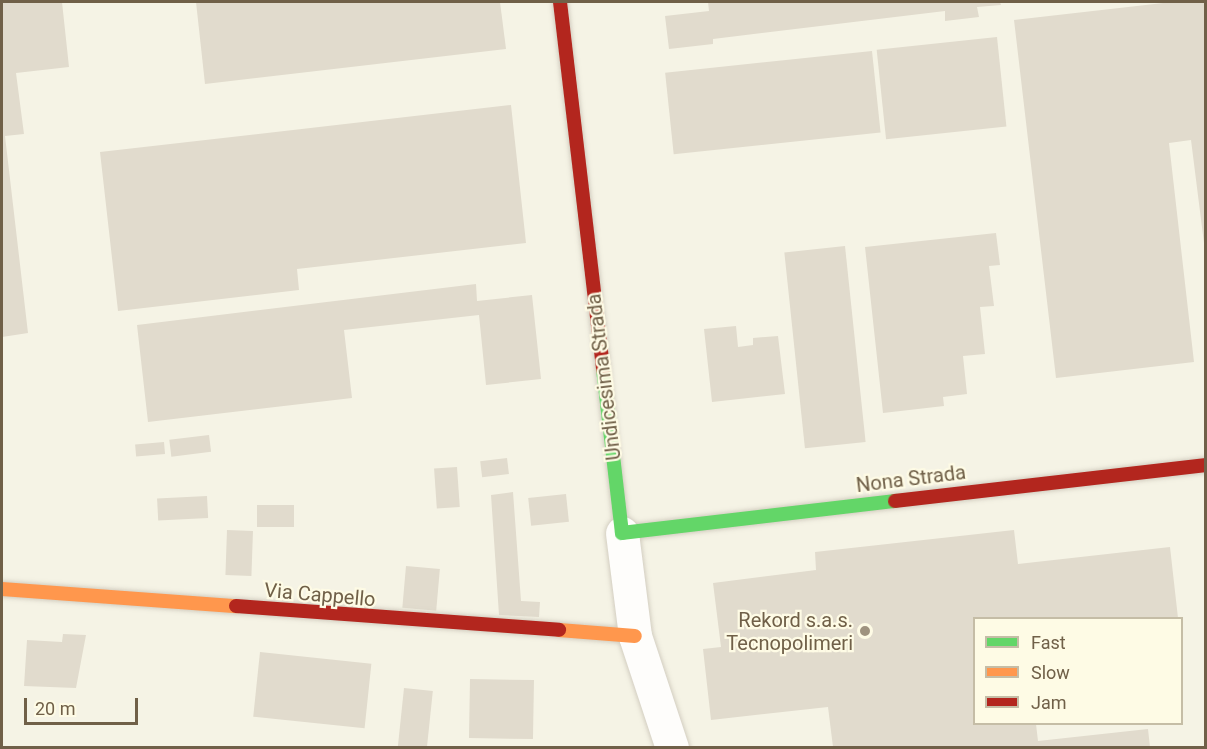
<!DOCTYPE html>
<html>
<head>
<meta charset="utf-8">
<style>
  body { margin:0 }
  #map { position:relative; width:1207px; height:749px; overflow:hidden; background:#f5f3e5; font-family:Roboto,sans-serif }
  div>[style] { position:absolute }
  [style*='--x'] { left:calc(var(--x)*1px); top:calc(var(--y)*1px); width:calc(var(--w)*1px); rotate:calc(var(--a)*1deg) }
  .building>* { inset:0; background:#e1dbcd; transform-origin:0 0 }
  .roads { filter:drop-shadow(0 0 2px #d3cec1) drop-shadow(0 0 2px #d3cec1) }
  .street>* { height:33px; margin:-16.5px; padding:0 16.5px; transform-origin:16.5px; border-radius:16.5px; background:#fefdfb }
  .fast>* { height:14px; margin:-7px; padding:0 7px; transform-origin:7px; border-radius:7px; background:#63d668 }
  .slow>* { height:14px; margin:-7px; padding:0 7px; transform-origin:7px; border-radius:7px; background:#ff974d }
  .jam>* { height:14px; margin:-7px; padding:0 7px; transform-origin:7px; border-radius:7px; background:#b3261e }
  .dots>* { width:16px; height:16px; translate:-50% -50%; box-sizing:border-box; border:3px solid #fefbe5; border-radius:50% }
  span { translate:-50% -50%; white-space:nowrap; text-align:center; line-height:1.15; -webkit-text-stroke:4.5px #fefbe5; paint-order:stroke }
  .street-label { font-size:20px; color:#706048 }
  .poi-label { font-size:20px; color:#706048 }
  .right { translate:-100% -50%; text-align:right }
  .frame { position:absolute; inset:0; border:3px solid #706048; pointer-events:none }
  .legend { position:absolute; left:973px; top:617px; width:210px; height:108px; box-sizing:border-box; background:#fefbe5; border:2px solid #c5bda6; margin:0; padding:8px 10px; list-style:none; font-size:18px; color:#706048 }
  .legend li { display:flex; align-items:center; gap:12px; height:30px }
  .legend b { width:30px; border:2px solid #c5bda6 }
  .scale { position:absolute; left:24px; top:698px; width:114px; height:27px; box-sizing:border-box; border:3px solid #706048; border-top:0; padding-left:8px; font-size:18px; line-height:21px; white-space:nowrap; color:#706048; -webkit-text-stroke:4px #fefbe5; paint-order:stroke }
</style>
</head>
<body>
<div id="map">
  <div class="building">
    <div style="clip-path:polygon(2px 2px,62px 2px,69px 67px,16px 73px,24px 134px,5px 136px,28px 333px,2px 337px)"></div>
    <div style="clip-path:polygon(196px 2px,500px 2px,506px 49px,205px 84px)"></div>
    <div style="clip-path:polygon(708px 2px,1000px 2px,1001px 5px,977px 7px,979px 17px,945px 21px,945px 11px,713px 39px,713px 44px,669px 49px,665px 16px,709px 11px)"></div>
    <div style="clip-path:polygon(1172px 2px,1206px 2px,1206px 259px,1191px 140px,1169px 143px,1194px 362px,1056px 378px,1014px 20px)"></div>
    <div style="left:997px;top:37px;width:90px;height:121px;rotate:84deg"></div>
    <div style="left:872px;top:51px;width:82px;height:208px;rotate:84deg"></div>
    <div style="clip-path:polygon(511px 105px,526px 243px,297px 269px,299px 290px,118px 311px,100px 152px)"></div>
    <div style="clip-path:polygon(996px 233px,1000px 265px,989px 266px,994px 306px,980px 307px,985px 354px,963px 356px,967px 394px,943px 397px,944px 406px,883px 413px,865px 247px)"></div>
    <div style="left:845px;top:246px;width:197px;height:61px;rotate:84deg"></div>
    <div style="clip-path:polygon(476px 284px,477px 301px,532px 295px,541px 379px,486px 385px,479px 315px,344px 330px,352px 398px,148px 422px,137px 325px)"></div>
    <div style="clip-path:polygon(736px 326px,738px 347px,753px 345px,753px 338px,778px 336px,785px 394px,712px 402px,704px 329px)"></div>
    <div style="left:209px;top:435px;width:17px;height:40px;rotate:83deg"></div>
    <div style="left:164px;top:442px;width:12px;height:29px;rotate:85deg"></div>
    <div style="left:507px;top:458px;width:16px;height:27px;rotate:83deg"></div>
    <div style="left:457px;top:467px;width:40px;height:23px;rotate:86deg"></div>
    <div style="clip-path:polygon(513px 492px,521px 601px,540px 602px,539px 617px,499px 615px,491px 495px)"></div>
    <div style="left:566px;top:494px;width:28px;height:38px;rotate:84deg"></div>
    <div style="left:207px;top:496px;width:22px;height:50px;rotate:87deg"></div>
    <div style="left:257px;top:505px;width:37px;height:22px"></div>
    <div style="left:227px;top:530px;width:26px;height:45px;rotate:2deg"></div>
    <div style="clip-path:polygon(1014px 530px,1018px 564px,1170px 547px,1178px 618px,975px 618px,974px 724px,1036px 724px,1038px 741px,1148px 729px,1150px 747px,833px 747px,828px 707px,711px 720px,703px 649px,721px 647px,713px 583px,816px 570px,815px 552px)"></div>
    <div style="left:406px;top:566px;width:34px;height:42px;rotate:5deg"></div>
    <div style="clip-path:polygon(63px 634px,86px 635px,76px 688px,24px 686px,27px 640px,62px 642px)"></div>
    <div style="left:260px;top:652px;width:112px;height:65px;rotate:6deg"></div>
    <div style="left:470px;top:679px;width:64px;height:59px;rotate:1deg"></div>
    <div style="left:404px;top:688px;width:29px;height:59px;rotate:6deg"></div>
  </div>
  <div class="roads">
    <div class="street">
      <div style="--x:622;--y:533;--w:104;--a:82.8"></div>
      <div style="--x:635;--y:636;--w:118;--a:71.7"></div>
    </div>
    <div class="fast">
      <div style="--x:603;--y:369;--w:165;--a:83.4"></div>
      <div style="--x:622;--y:533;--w:275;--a:-6.7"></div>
    </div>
    <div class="slow">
      <div style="--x:2;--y:589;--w:235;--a:4.2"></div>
      <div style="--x:559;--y:630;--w:76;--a:4.5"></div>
    </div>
    <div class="jam">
      <div style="--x:560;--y:2;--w:370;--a:83.3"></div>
      <div style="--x:895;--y:501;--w:313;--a:-6.6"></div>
      <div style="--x:236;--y:606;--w:324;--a:4.2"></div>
    </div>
  </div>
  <div class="dots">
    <div style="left:865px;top:631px;background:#9f937f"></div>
  </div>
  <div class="street-label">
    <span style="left:604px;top:377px;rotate:-97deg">Undicesima Strada</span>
    <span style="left:911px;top:479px;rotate:-7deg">Nona Strada</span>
    <span style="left:320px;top:595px;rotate:5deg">Via Cappello</span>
  </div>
  <div class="poi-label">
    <span class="right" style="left:853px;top:632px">Rekord s.a.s.<br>Tecnopolimeri</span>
  </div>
  <div class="frame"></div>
  <ul class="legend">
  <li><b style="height:8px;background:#63d668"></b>Fast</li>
  <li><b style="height:8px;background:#ff974d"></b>Slow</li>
  <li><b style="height:8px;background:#b3261e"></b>Jam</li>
  </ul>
  <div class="scale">20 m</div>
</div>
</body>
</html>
